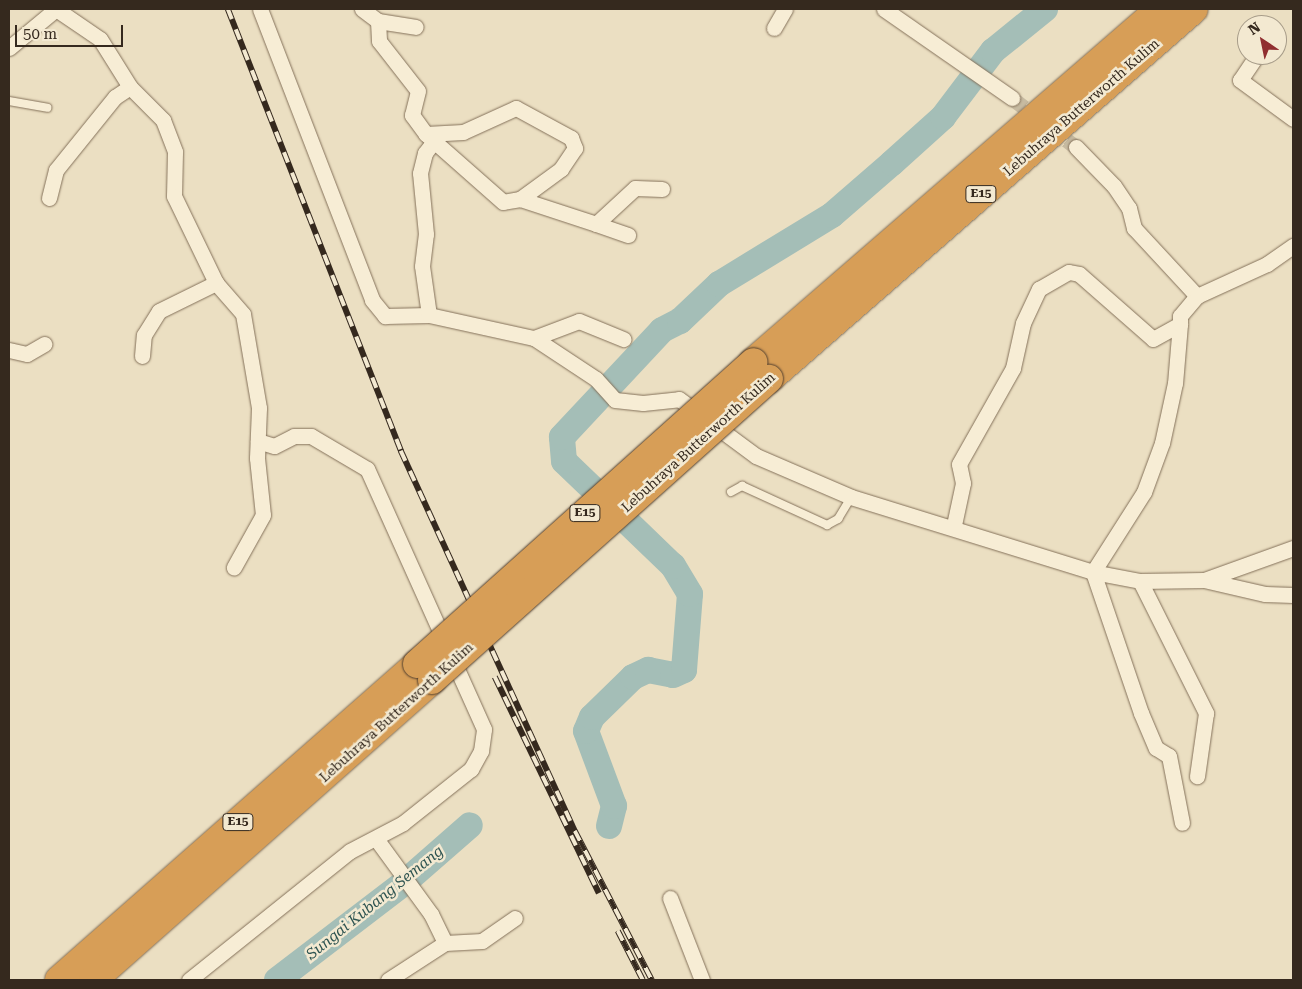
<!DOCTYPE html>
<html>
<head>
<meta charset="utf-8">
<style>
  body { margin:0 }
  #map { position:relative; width:1302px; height:989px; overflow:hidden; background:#ebdfc2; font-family:"Roboto Serif",serif }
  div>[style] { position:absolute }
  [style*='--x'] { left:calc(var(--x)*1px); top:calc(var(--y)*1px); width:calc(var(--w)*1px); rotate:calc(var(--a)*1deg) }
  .river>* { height:26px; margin:-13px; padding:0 13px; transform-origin:13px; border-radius:13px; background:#a4beb7 }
  .street-tunnel>* { height:15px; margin-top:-7.5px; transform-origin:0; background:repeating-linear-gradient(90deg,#c7bba1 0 15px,transparent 0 23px) }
  .roads { filter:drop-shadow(0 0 1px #84715a) drop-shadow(0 0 1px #84715a) }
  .lane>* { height:8px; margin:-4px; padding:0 4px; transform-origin:4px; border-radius:4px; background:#f7edd5 }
  .street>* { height:15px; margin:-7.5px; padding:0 7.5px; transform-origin:7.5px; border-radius:7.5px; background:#f7edd5 }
  .highway>* { height:28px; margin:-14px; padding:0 14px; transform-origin:14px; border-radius:14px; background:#d79e57 }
  .rail>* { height:5.5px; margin-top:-2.75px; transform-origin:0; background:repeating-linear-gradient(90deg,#f3e9d1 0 11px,#35291e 0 22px); box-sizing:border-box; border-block:1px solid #35291e }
  .bridges { filter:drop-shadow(0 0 1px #523f2e) drop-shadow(0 0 1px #523f2e) }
  .highway-bridge>* { height:28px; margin:-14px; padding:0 14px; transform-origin:14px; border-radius:14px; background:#d79e57 }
  span { translate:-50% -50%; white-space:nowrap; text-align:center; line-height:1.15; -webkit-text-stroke:5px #f3e9d1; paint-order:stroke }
  .shield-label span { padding:1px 4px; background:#f3e9d1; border:1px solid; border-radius:4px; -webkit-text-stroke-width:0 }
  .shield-label { font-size:12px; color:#35291e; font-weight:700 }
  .street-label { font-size:14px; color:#35291e }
  .water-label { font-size:15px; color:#2e5451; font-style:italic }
  .frame { position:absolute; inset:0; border:10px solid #35291e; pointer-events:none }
  .north { position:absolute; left:1237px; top:15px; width:50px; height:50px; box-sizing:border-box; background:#f3e9d1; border:1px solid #a79c89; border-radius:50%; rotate:326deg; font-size:14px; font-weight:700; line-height:20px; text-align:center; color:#35291e }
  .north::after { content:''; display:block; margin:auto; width:18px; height:22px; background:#902e2f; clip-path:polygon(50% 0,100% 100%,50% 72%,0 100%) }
  .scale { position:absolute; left:15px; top:25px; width:108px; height:22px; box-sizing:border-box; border:2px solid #35291e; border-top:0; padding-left:6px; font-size:15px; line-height:18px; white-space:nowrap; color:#35291e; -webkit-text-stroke:4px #f3e9d1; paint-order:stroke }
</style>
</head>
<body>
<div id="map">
  <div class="river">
    <div style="--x:609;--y:826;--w:21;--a:-76"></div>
    <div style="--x:614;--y:806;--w:80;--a:-110.5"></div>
    <div style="--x:586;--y:731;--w:15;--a:-67"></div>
    <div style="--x:592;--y:717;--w:57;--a:-44.3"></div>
    <div style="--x:633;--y:677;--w:17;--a:-25"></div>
    <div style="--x:648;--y:670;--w:25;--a:11"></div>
    <div style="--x:673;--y:675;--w:12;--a:-24"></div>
    <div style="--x:684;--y:670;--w:76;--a:-85.5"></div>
    <div style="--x:690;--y:594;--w:33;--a:-121"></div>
    <div style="--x:673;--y:566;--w:151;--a:-136.1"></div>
    <div style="--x:564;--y:461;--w:24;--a:-95"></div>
    <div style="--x:562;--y:437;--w:146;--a:-46.9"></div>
    <div style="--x:662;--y:330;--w:20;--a:-27"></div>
    <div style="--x:680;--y:321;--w:54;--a:-43.5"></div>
    <div style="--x:719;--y:284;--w:132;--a:-31.4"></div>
    <div style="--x:832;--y:215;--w:79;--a:-40.9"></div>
    <div style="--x:892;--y:163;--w:69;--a:-42"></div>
    <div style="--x:943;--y:117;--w:83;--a:-52.9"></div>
    <div style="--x:993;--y:51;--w:67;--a:-38.9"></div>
    <div style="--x:277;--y:980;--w:161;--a:-37.4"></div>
    <div style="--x:405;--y:882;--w:86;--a:-41.2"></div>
  </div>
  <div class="street-tunnel">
    <div style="--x:1012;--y:98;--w:81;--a:37.4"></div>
  </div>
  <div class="roads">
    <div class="lane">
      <div style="--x:9;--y:101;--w:39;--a:10"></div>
      <div style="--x:731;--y:492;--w:13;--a:-29"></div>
      <div style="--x:742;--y:486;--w:94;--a:24.6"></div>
      <div style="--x:827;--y:525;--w:13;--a:-29"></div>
      <div style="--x:838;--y:519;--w:26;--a:-59"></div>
    </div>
    <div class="street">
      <div style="--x:56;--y:9;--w:53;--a:34.3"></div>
      <div style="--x:100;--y:39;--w:57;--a:58"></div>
      <div style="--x:130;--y:87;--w:47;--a:45"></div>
      <div style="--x:163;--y:120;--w:34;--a:69"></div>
      <div style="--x:175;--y:152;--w:44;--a:91.3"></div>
      <div style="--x:174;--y:196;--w:97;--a:64.2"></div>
      <div style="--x:216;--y:283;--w:41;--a:48.9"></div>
      <div style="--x:243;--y:314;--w:95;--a:80.3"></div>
      <div style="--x:259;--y:408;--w:50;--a:92.3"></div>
      <div style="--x:257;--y:458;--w:57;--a:84"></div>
      <div style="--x:263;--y:515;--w:60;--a:119.1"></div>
      <div style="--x:260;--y:9;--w:312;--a:68.9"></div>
      <div style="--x:372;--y:300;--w:21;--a:51"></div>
      <div style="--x:385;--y:316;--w:44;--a:-1.3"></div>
      <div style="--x:429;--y:315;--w:107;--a:12.4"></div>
      <div style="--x:534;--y:338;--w:74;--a:33.5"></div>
      <div style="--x:596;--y:379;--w:28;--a:48"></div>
      <div style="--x:615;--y:400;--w:28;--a:6"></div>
      <div style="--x:643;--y:403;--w:36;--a:-6"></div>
      <div style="--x:679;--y:399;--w:96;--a:36.5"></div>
      <div style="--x:756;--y:456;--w:103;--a:23.3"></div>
      <div style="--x:851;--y:497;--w:253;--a:17.2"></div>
      <div style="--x:1093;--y:572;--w:48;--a:10.8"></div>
      <div style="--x:1140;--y:581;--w:64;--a:-0.9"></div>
      <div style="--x:1204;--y:580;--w:95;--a:-19.8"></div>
      <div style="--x:362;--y:9;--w:20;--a:37"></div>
      <div style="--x:378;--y:21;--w:38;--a:9"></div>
      <div style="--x:884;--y:9;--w:156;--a:34.8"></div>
      <div style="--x:378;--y:21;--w:20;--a:87"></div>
      <div style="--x:379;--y:41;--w:63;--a:52"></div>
      <div style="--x:418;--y:91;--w:25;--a:104"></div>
      <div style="--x:412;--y:115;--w:24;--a:54"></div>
      <div style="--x:426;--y:134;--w:37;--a:-3"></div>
      <div style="--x:463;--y:132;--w:58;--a:-24.4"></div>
      <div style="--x:516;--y:108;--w:63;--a:28.6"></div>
      <div style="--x:571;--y:138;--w:11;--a:68"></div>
      <div style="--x:575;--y:148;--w:25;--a:124"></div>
      <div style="--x:561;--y:169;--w:51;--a:143.8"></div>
      <div style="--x:520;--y:199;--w:17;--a:170"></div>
      <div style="--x:503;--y:202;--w:103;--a:-138.6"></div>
      <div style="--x:774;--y:28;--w:22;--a:-60"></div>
      <div style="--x:9;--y:48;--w:61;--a:-39.7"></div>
      <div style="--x:1257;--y:55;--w:30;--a:124"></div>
      <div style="--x:1240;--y:80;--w:66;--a:36.3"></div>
      <div style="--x:1076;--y:147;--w:54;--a:45.7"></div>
      <div style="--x:1114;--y:186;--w:27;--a:56"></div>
      <div style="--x:1129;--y:208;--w:21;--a:76"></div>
      <div style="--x:1134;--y:228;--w:93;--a:47.2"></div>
      <div style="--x:49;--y:198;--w:29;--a:-76"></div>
      <div style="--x:56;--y:170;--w:94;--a:-51.1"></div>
      <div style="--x:115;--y:97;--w:18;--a:-34"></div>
      <div style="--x:520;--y:199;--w:80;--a:18.2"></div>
      <div style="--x:596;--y:224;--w:53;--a:-42.7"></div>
      <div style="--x:635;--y:188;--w:27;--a:2"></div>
      <div style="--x:596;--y:224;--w:34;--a:19"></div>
      <div style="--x:429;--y:315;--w:49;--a:-98.1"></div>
      <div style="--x:422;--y:266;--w:32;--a:-83"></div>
      <div style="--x:426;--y:234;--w:61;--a:-95.6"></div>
      <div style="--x:420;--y:173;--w:21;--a:-76"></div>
      <div style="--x:425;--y:153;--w:15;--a:-53"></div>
      <div style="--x:1180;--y:324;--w:59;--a:94.8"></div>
      <div style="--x:1175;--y:383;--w:61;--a:102.2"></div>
      <div style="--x:1162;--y:443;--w:52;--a:110.2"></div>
      <div style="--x:1144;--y:492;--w:95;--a:122.5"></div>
      <div style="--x:1093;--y:572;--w:149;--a:71.2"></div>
      <div style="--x:1141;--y:713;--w:38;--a:67"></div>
      <div style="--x:1156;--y:748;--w:15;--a:32"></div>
      <div style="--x:1169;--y:756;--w:68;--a:79"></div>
      <div style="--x:534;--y:338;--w:48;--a:-20.7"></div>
      <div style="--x:579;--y:321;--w:48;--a:22.2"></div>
      <div style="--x:9;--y:350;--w:18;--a:13"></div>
      <div style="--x:27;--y:354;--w:20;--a:-30"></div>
      <div style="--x:142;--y:356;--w:21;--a:-85"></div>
      <div style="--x:144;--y:335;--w:28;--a:-58"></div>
      <div style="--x:159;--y:311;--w:64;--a:-26.2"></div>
      <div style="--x:954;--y:525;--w:43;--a:-77.9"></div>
      <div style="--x:963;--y:483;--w:19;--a:-102"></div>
      <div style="--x:959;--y:464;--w:110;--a:-60.6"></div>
      <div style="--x:1013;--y:368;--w:46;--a:-77.5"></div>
      <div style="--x:1023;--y:323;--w:38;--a:-65"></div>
      <div style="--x:1039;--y:289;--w:34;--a:-30"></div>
      <div style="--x:1069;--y:272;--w:10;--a:11"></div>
      <div style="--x:1079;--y:274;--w:98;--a:41.3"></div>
      <div style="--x:1153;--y:339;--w:31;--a:-29"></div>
      <div style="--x:1180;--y:324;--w:8;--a:-90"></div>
      <div style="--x:1180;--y:316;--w:26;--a:-50"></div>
      <div style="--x:1197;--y:296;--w:77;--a:-24.6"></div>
      <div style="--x:1267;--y:264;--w:32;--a:-35"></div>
      <div style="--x:1204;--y:580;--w:63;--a:12.9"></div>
      <div style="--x:1265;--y:594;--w:28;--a:2"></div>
      <div style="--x:1140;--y:581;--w:148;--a:63.4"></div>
      <div style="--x:1206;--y:713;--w:64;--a:98.1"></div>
      <div style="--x:377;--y:840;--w:92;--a:53.9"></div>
      <div style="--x:431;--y:914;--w:32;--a:64"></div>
      <div style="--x:445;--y:943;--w:37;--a:-3"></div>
      <div style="--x:482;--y:941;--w:40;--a:-34.9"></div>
      <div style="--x:670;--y:898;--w:88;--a:68.7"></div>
      <div style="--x:189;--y:980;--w:206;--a:-38.7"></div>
      <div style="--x:350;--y:851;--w:60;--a:-27.8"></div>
      <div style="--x:403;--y:823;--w:87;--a:-38.5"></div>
      <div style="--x:471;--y:769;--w:21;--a:-61"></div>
      <div style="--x:481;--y:751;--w:22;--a:-82"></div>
      <div style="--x:484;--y:729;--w:285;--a:-114.2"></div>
      <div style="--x:367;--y:469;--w:65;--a:-149.5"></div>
      <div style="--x:311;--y:436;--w:17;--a:180"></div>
      <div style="--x:294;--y:436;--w:22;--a:153"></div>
      <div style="--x:274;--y:446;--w:17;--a:-163"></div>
      <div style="--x:388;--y:980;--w:68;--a:-33"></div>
    </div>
    <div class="highway">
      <div style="--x:753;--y:362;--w:539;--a:-40.94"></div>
      <div style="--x:769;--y:379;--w:563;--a:-41.04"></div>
      <div style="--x:59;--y:980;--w:478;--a:-41.4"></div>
      <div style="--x:93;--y:980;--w:453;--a:-41.5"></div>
    </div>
  </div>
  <div class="rail">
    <div style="--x:228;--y:9;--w:475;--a:68.6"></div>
    <div style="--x:401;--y:451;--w:418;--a:65.4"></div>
    <div style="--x:575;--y:831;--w:168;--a:62.7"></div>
    <div style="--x:495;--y:677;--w:240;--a:64.3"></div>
    <div style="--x:618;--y:931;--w:55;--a:63"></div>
  </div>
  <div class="bridges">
    <div class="highway-bridge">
      <div style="--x:417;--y:664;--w:452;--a:-41.9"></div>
      <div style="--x:432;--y:680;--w:452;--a:-41.8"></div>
    </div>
  </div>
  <div class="shield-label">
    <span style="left:981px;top:194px">E15</span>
    <span style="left:585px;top:513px">E15</span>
    <span style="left:238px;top:822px">E15</span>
  </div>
  <div class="street-label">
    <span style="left:1081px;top:107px;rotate:-41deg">Lebuhraya Butterworth Kulim</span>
    <span style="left:698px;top:442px;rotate:-42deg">Lebuhraya Butterworth Kulim</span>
    <span style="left:396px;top:712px;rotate:-42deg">Lebuhraya Butterworth Kulim</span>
  </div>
  <div class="water-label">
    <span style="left:375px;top:903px;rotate:-39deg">Sungai Kubang Semang</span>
  </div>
  <div class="frame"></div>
  <div class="north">N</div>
  <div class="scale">50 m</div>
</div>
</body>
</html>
